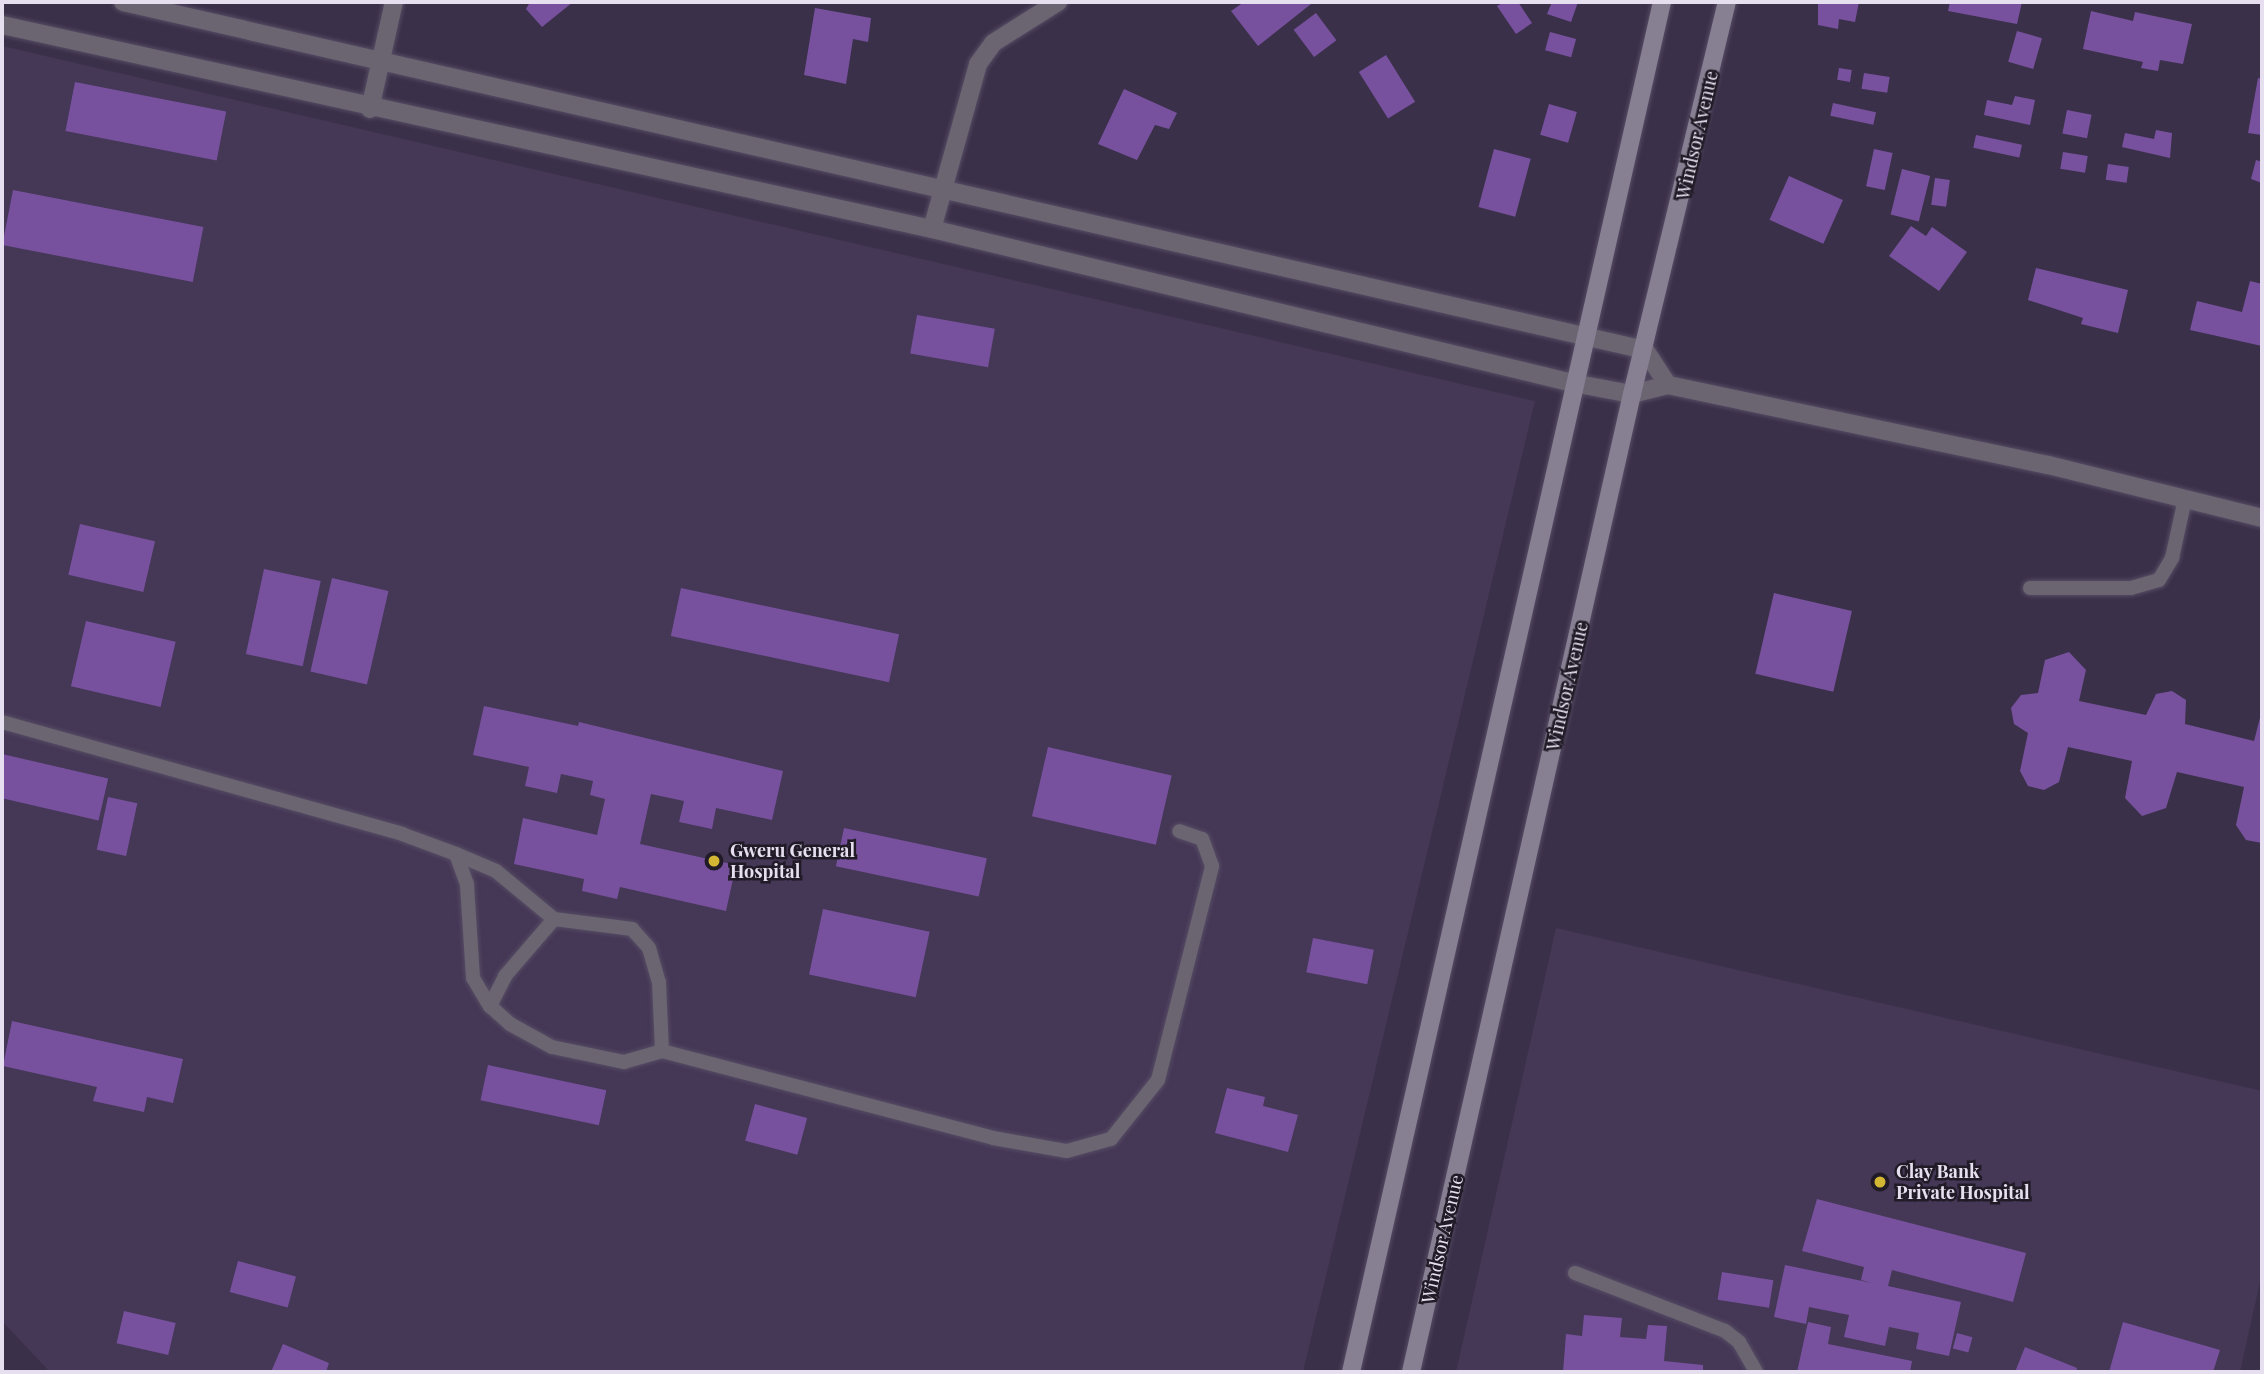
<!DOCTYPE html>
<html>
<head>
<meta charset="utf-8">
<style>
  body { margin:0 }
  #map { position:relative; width:2264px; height:1374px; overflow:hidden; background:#3b3049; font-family:"Playfair Display",serif }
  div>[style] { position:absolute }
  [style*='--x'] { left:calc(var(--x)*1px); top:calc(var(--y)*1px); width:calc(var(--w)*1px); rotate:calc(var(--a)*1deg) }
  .built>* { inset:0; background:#453756 }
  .building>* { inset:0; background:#77519e; transform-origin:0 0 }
  .roads { filter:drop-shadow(0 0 2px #564c64) drop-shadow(0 0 2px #564c64) }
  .lane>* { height:14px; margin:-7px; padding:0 7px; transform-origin:7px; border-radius:7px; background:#6a6571 }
  .street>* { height:18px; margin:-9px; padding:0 9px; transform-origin:9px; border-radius:9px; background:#6a6571 }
  .secondary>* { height:18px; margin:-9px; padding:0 9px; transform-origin:9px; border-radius:9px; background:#877f92 }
  .dots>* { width:19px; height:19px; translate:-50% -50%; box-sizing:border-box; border:4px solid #201b26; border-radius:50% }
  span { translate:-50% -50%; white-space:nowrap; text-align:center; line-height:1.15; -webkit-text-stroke:5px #201b26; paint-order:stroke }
  .street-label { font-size:18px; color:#e6dfef }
  .poi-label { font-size:18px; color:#e6dfef; font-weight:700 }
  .left { translate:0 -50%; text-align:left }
  .frame { position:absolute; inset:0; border:4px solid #e6dfef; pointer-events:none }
</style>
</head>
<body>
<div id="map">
  <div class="built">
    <div style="clip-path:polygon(2px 46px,1535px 401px,1303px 1372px,50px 1372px,2px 1321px)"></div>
    <div style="clip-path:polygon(1556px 928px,2262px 1091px,2262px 1273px,2240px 1372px,1456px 1372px)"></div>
  </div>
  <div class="building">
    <div style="clip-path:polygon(530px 2px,573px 2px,542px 27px,526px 9px)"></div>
    <div style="clip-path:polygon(1244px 2px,1308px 2px,1311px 4px,1258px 46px,1231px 11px)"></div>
    <div style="clip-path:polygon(1504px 2px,1518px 2px,1532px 23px,1516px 34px,1497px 6px)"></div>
    <div style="clip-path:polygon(1552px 2px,1578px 2px,1571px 22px,1547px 14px)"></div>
    <div style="clip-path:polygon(1818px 2px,1859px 2px,1855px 22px,1839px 19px,1838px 29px,1818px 25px)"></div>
    <div style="clip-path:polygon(1950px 2px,2022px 2px,2017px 24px,1948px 11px)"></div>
    <div style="clip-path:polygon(815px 8px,871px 18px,868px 42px,853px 39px,846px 84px,804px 75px)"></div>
    <div style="clip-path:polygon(2091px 11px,2133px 21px,2135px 12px,2192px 24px,2183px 64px,2160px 60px,2158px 71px,2141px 68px,2143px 62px,2083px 49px)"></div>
    <div style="left:1316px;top:13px;width:34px;height:28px;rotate:53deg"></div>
    <div style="left:2017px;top:31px;width:26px;height:32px;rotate:16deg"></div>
    <div style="left:1550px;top:32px;width:27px;height:19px;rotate:15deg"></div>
    <div style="left:1386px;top:55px;width:55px;height:32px;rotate:58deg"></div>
    <div style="left:1839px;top:68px;width:13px;height:12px;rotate:9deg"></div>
    <div style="left:1864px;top:73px;width:26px;height:16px;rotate:9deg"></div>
    <div style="clip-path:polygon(2258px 78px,2262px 79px,2262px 135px,2248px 133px)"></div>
    <div style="left:75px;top:82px;width:154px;height:50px;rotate:11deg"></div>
    <div style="clip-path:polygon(1124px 89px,1177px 113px,1169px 129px,1155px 125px,1137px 160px,1098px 144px)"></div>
    <div style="clip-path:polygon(2015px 96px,2035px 100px,2030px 125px,1984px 115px,1987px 100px,2012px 105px)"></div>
    <div style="left:1833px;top:103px;width:44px;height:13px;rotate:12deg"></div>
    <div style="left:1549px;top:104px;width:29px;height:32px;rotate:16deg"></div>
    <div style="left:2067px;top:110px;width:25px;height:24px;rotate:11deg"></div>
    <div style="clip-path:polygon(2156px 130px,2172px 133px,2170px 158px,2122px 147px,2125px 133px,2154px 139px)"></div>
    <div style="left:1976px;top:135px;width:47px;height:13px;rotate:12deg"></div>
    <div style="left:1494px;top:149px;width:38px;height:60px;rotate:15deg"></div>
    <div style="left:1874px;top:149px;width:19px;height:38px;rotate:12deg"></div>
    <div style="left:2063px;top:152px;width:25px;height:17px;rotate:9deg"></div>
    <div style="clip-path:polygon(2256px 160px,2262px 162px,2262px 183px,2251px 179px)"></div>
    <div style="left:2108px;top:164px;width:21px;height:16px;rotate:8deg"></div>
    <div style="left:1902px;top:169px;width:29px;height:47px;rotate:14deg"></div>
    <div style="left:1789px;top:176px;width:59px;height:48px;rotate:24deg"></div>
    <div style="left:1935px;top:178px;width:15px;height:27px;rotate:8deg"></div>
    <div style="left:13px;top:190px;width:194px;height:56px;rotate:11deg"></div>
    <div style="clip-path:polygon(1911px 226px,1926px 236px,1932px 227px,1967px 252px,1939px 291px,1889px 256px)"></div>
    <div style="clip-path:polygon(2036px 268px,2128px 290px,2118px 333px,2081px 324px,2083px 318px,2028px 300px)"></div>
    <div style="clip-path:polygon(2250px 281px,2262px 284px,2262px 346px,2190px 330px,2197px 301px,2242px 312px)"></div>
    <div style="left:917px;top:315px;width:79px;height:39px;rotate:10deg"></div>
    <div style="left:80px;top:524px;width:77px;height:52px;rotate:13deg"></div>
    <div style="left:264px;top:569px;width:58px;height:87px;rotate:12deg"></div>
    <div style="left:332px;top:578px;width:58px;height:96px;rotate:13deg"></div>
    <div style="left:681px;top:588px;width:223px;height:49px;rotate:12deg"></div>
    <div style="left:1774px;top:593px;width:80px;height:83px;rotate:13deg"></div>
    <div style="left:86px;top:621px;width:92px;height:67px;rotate:13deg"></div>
    <div style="clip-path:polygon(2069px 652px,2086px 670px,2079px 701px,2146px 715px,2156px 694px,2172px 691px,2186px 700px,2185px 724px,2254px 741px,2262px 710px,2262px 843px,2246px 840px,2236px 825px,2244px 787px,2177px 772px,2166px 808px,2142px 816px,2125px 798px,2132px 761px,2068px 747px,2059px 782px,2044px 790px,2028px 786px,2020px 771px,2028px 733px,2014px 724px,2011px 708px,2021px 695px,2038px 693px,2045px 660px)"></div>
    <div style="clip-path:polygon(484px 706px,578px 726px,579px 722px,783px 771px,772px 820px,716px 808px,712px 829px,679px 822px,684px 801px,651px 794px,640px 844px,736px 865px,726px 911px,620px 887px,617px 899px,582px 891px,584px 879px,514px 864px,523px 818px,597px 835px,605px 799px,590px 795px,593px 781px,561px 774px,557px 793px,525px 786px,529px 767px,473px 755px)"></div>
    <div style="left:1048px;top:747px;width:127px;height:71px;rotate:13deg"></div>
    <div style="left:2px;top:754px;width:109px;height:43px;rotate:13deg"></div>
    <div style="left:108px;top:797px;width:30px;height:54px;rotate:12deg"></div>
    <div style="left:844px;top:828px;width:146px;height:39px;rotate:12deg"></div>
    <div style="left:823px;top:909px;width:109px;height:67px;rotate:12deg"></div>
    <div style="left:1313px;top:938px;width:62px;height:35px;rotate:11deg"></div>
    <div style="clip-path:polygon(12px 1021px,183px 1059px,173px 1103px,147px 1097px,144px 1112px,93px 1101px,97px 1087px,3px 1066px)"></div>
    <div style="left:488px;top:1065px;width:121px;height:36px;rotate:12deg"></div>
    <div style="clip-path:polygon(1227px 1088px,1265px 1097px,1263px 1106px,1298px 1115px,1288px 1152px,1215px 1133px)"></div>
    <div style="left:755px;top:1104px;width:54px;height:38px;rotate:15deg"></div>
    <div style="clip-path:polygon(1817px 1199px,2026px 1253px,2013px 1302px,1892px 1270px,1888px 1286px,1961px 1302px,1949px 1356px,1916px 1349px,1919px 1333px,1889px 1327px,1885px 1346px,1844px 1337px,1849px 1315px,1809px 1307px,1806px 1324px,1774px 1317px,1785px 1265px,1872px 1283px,1861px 1280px,1864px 1267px,1802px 1251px)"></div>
    <div style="left:238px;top:1261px;width:60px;height:32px;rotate:15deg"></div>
    <div style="left:1722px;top:1272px;width:52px;height:28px;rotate:9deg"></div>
    <div style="left:124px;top:1311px;width:53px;height:33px;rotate:13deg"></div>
    <div style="clip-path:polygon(1584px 1315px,1622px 1318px,1620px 1337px,1646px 1339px,1648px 1325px,1667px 1326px,1664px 1361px,1703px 1365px,1703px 1372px,1563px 1372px,1566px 1334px,1582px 1336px)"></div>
    <div style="clip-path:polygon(1808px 1322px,1831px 1327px,1828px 1344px,1912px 1361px,1910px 1372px,1797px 1372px)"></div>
    <div style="clip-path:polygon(2123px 1322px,2220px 1350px,2213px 1372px,2109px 1372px)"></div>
    <div style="left:1957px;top:1333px;width:16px;height:16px;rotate:15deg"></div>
    <div style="clip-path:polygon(283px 1344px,329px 1363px,326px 1372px,271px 1372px)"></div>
    <div style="clip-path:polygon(2025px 1347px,2077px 1368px,2076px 1372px,2015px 1372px)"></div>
  </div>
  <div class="roads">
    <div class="lane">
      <div style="--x:2030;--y:588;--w:101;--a:0"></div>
      <div style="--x:2131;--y:588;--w:29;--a:-16"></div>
      <div style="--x:2159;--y:580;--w:26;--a:-59"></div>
      <div style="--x:2172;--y:558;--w:60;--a:-77.6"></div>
      <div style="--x:2;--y:722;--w:415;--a:15.6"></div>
      <div style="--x:402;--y:834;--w:58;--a:20.3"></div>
      <div style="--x:456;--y:854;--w:33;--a:70"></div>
      <div style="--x:467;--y:885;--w:93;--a:86.3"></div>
      <div style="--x:473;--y:978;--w:33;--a:59"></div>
      <div style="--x:490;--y:1006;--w:27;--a:42"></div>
      <div style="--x:510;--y:1024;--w:48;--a:28.7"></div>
      <div style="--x:552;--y:1047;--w:74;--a:11.8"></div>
      <div style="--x:624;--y:1062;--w:40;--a:-16"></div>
      <div style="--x:662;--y:1051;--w:342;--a:14.7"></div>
      <div style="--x:993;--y:1138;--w:75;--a:10"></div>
      <div style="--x:1067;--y:1151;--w:46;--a:-15.3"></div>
      <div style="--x:1111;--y:1139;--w:75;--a:-51.5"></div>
      <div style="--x:1158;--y:1080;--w:221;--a:-75.8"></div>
      <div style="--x:1212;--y:866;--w:29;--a:-110"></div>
      <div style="--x:1202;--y:839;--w:24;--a:-161"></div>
      <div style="--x:456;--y:854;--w:43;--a:23"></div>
      <div style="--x:496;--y:871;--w:75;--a:39.6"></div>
      <div style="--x:554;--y:919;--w:79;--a:7.3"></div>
      <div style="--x:632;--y:929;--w:25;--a:48"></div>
      <div style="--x:649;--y:948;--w:35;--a:74"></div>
      <div style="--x:659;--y:982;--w:69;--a:87.5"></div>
      <div style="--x:490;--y:1006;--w:34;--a:-63"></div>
      <div style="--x:505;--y:976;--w:75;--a:-49.3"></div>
      <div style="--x:1575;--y:1273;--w:161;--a:21.1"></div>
      <div style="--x:1725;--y:1331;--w:18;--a:38"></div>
      <div style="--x:1739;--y:1342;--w:34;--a:60"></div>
    </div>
    <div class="street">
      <div style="--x:123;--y:2;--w:1561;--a:12.88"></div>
      <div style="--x:1645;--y:350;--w:42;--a:56.7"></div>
      <div style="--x:2;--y:25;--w:952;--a:12.37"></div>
      <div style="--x:932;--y:229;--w:659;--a:13.51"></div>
      <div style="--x:1573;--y:383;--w:60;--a:10.6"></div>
      <div style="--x:1632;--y:394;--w:37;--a:-14"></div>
      <div style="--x:1668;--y:385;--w:388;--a:11.9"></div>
      <div style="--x:2048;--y:465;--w:220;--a:13.9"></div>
      <div style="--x:370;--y:109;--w:110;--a:-77.4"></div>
      <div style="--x:932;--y:229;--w:171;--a:-74.4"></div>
      <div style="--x:978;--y:64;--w:26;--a:-54"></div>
      <div style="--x:993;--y:43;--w:77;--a:-32.2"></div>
    </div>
    <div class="secondary">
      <div style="--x:1351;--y:1372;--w:1405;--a:-77.21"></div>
      <div style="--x:1411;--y:1372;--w:1003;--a:-77.27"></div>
      <div style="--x:1632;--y:394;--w:403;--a:-76.4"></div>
    </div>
  </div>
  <div class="dots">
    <div style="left:714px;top:861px;background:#d4b635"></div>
    <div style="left:1880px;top:1182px;background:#d4b635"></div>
  </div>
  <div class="street-label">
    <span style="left:1697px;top:135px;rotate:-77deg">Windsor Avenue</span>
    <span style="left:1567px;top:686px;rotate:-77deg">Windsor Avenue</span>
    <span style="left:1442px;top:1239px;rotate:-77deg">Windsor Avenue</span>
  </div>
  <div class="poi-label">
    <span class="left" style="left:730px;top:861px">Gweru General<br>Hospital</span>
    <span class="left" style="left:1896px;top:1182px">Clay Bank<br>Private Hospital</span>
  </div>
  <div class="frame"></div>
</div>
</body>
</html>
